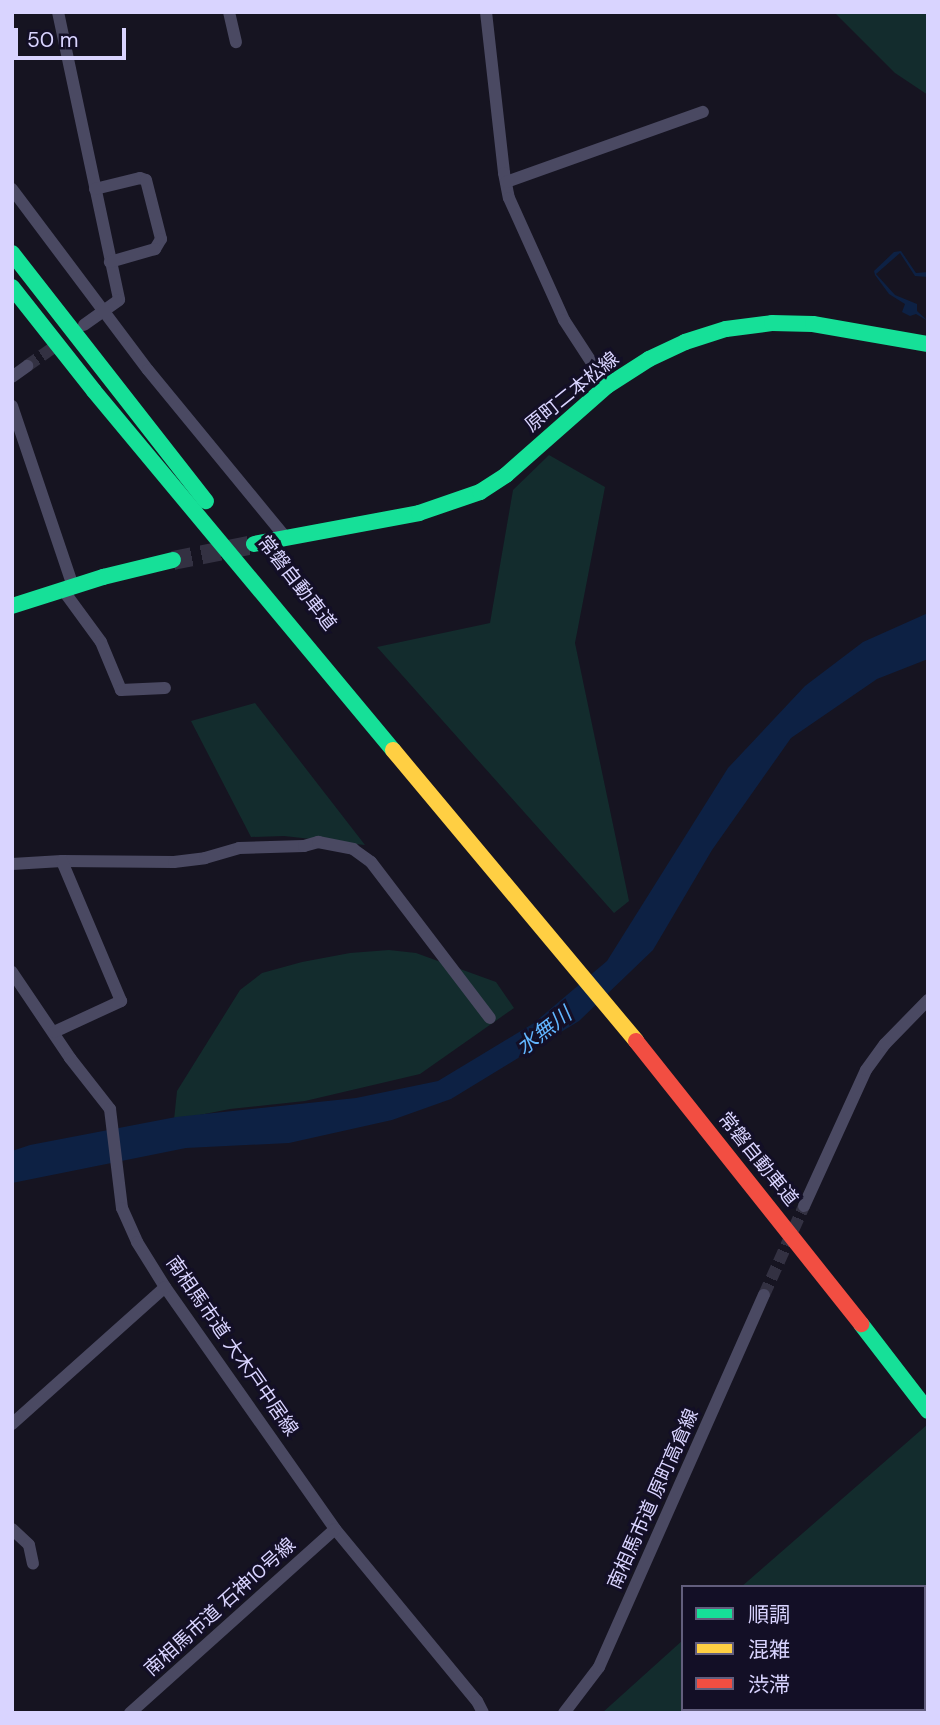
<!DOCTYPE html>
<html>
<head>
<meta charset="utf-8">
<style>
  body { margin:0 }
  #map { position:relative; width:940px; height:1725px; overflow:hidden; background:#161421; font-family:"DM Sans","Noto Sans JP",sans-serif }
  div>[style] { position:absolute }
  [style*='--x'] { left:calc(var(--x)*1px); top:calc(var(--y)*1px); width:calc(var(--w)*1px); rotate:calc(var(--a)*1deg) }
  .green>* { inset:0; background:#132c2d }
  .water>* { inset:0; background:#0d2144 }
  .street-tunnel>* { height:12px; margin-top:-6px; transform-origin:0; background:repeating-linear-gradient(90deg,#333142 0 12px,transparent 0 18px) }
  .primary-tunnel>* { height:19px; margin-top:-9.5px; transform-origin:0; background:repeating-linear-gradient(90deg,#333142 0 19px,transparent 0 29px) }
  .street>* { height:12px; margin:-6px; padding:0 6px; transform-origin:6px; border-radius:6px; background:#4a4962 }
  .fast>* { height:16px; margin:-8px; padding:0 8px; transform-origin:8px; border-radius:8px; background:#16e098 }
  .slow>* { height:16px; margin:-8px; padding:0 8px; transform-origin:8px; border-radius:8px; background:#ffcf43 }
  .jam>* { height:16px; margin:-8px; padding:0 8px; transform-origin:8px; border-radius:8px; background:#f24e42 }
  span { translate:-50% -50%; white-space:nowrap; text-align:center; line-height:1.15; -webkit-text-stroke:6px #130f26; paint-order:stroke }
  .street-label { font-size:19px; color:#d9d4ff }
  .water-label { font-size:21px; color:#62b6ff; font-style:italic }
  .frame { position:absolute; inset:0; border:14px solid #d9d4ff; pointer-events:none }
  .legend { position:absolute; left:681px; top:1585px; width:245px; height:126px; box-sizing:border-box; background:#130f26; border:2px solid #625e7d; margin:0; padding:9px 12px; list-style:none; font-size:21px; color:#d9d4ff }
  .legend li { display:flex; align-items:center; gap:14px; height:35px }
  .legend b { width:35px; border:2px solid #625e7d }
  .scale { position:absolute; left:14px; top:28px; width:112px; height:32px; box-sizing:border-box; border:4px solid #d9d4ff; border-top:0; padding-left:9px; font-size:21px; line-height:24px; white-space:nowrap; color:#d9d4ff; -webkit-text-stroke:5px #130f26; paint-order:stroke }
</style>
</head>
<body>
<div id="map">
  <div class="green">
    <div style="clip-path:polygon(834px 12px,928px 12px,928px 95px,895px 73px)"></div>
    <div style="clip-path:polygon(549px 455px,605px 487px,575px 643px,629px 901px,614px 913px,377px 647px,490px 623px,513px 490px)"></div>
    <div style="clip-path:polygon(255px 703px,365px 845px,284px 836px,251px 837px,191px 721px)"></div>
    <div style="clip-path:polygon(389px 950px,416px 953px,496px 982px,514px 1008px,420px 1074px,305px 1101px,230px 1109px,174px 1120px,177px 1091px,240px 990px,262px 973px,302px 962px,350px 953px)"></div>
    <div style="clip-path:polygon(928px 1424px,928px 1713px,602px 1713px,683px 1640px,683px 1709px,924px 1709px,924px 1587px,741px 1587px)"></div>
  </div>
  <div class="water">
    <div style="clip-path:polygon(901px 251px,916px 273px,928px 272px,928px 277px,915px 276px,900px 253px,876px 274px,895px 295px,917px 304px,917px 311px,928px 321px,916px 314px,910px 316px,902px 312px,905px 304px,889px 294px,875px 275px,874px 271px,894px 252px)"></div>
    <div style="clip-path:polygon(928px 613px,928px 659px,877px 679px,791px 738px,712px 850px,653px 950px,579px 1021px,451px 1099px,392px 1120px,289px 1143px,186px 1148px,12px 1183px,12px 1151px,30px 1145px,176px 1117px,356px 1098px,438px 1081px,534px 1023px,607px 961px,728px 768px,805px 686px,863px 642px)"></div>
  </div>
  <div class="street-tunnel">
    <div style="--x:27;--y:366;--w:42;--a:-35.2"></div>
    <div style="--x:764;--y:1295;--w:98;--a:-65.8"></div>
  </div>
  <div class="primary-tunnel">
    <div style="--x:173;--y:560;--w:83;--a:-11.2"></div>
  </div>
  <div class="street">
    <div style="--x:58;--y:12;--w:294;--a:78"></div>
    <div style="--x:119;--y:300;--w:43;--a:144.5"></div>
    <div style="--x:229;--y:12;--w:31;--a:77"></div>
    <div style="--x:486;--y:12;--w:162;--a:83.6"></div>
    <div style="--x:504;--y:173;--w:25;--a:79"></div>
    <div style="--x:509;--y:198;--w:134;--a:65.7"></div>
    <div style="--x:564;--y:320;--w:79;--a:56.9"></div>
    <div style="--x:506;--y:182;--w:209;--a:-19.6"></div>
    <div style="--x:12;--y:189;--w:226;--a:53.1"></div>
    <div style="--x:148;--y:370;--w:217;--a:50.6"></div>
    <div style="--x:95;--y:189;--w:46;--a:-13.7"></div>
    <div style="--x:140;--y:178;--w:6;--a:18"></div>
    <div style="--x:146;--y:180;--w:61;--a:75.7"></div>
    <div style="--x:161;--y:239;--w:12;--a:121"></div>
    <div style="--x:155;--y:249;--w:47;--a:163.9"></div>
    <div style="--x:12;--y:377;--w:19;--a:-36"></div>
    <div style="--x:12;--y:406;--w:190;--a:71.3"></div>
    <div style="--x:63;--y:590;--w:64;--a:53.8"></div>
    <div style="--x:101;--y:642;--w:52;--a:67.4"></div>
    <div style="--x:121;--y:690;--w:44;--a:-2.6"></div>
    <div style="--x:12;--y:864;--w:50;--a:-3.4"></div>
    <div style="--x:62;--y:861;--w:112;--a:0.5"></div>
    <div style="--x:174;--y:862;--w:31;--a:-7"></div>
    <div style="--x:205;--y:858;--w:35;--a:-16"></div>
    <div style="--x:239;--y:848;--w:65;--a:-1.8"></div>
    <div style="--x:304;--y:846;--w:15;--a:-16"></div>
    <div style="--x:318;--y:842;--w:36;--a:11"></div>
    <div style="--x:353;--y:849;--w:22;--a:36"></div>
    <div style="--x:371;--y:862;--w:196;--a:52.7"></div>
    <div style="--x:12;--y:972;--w:104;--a:56"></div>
    <div style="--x:70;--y:1058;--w:65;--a:51.9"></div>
    <div style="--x:110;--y:1109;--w:100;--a:83.1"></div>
    <div style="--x:122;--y:1208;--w:37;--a:66"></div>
    <div style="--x:137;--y:1242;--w:53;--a:58.1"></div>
    <div style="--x:165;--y:1287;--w:296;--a:54.9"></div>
    <div style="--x:335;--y:1529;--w:223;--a:50.5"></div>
    <div style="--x:477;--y:1701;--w:13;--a:63"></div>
    <div style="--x:54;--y:1032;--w:74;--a:-24.8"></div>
    <div style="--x:121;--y:1001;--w:152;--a:-112.9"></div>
    <div style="--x:804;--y:1206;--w:149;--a:-65.5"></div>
    <div style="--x:866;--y:1070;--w:32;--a:-54"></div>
    <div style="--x:885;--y:1044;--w:62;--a:-45.7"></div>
    <div style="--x:12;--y:1424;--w:205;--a:-41.8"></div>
    <div style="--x:12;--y:1529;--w:23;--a:43"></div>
    <div style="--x:29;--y:1545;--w:19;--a:78"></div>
    <div style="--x:130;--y:1713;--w:275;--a:-41.9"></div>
    <div style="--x:564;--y:1713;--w:58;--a:-52.7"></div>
    <div style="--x:599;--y:1667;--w:407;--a:-66.1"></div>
  </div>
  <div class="fast">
    <div style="--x:12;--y:253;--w:315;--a:52"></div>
    <div style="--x:12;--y:287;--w:132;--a:51.7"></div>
    <div style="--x:94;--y:391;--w:467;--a:50.2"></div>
    <div style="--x:254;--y:544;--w:168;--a:-10.6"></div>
    <div style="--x:419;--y:513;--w:65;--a:-19"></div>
    <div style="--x:480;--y:492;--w:31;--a:-33"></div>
    <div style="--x:506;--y:475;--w:135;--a:-41.4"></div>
    <div style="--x:607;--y:386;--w:50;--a:-32.7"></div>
    <div style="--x:649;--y:359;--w:40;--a:-25"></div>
    <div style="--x:685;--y:342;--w:43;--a:-17.6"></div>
    <div style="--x:726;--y:329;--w:46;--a:-7.4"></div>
    <div style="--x:772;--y:323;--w:41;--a:1.4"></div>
    <div style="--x:813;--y:324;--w:117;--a:9.9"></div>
    <div style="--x:12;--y:606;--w:96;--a:-17.7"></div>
    <div style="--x:103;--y:577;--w:72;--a:-13.7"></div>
    <div style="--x:861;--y:1324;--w:110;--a:52.4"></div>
  </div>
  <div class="slow">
    <div style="--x:393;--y:750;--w:379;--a:50.1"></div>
  </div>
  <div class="jam">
    <div style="--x:636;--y:1041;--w:362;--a:51.5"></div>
  </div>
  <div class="street-label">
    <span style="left:572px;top:392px;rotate:-39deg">原町二本松線</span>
    <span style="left:297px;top:583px;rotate:52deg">常磐自動車道</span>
    <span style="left:758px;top:1159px;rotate:51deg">常磐自動車道</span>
    <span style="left:232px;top:1346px;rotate:55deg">南相馬市道 大木戸中居線</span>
    <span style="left:653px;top:1499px;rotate:-66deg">南相馬市道 原町高倉線</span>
    <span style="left:220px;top:1607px;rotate:-42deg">南相馬市道 石神10号線</span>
  </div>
  <div class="water-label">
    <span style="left:544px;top:1031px;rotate:-38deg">水無川</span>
  </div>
  <div class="frame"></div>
  <ul class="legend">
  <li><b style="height:9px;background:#16e098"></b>順調</li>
  <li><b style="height:9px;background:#ffcf43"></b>混雑</li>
  <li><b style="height:9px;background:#f24e42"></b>渋滞</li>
  </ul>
  <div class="scale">50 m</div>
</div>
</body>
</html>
